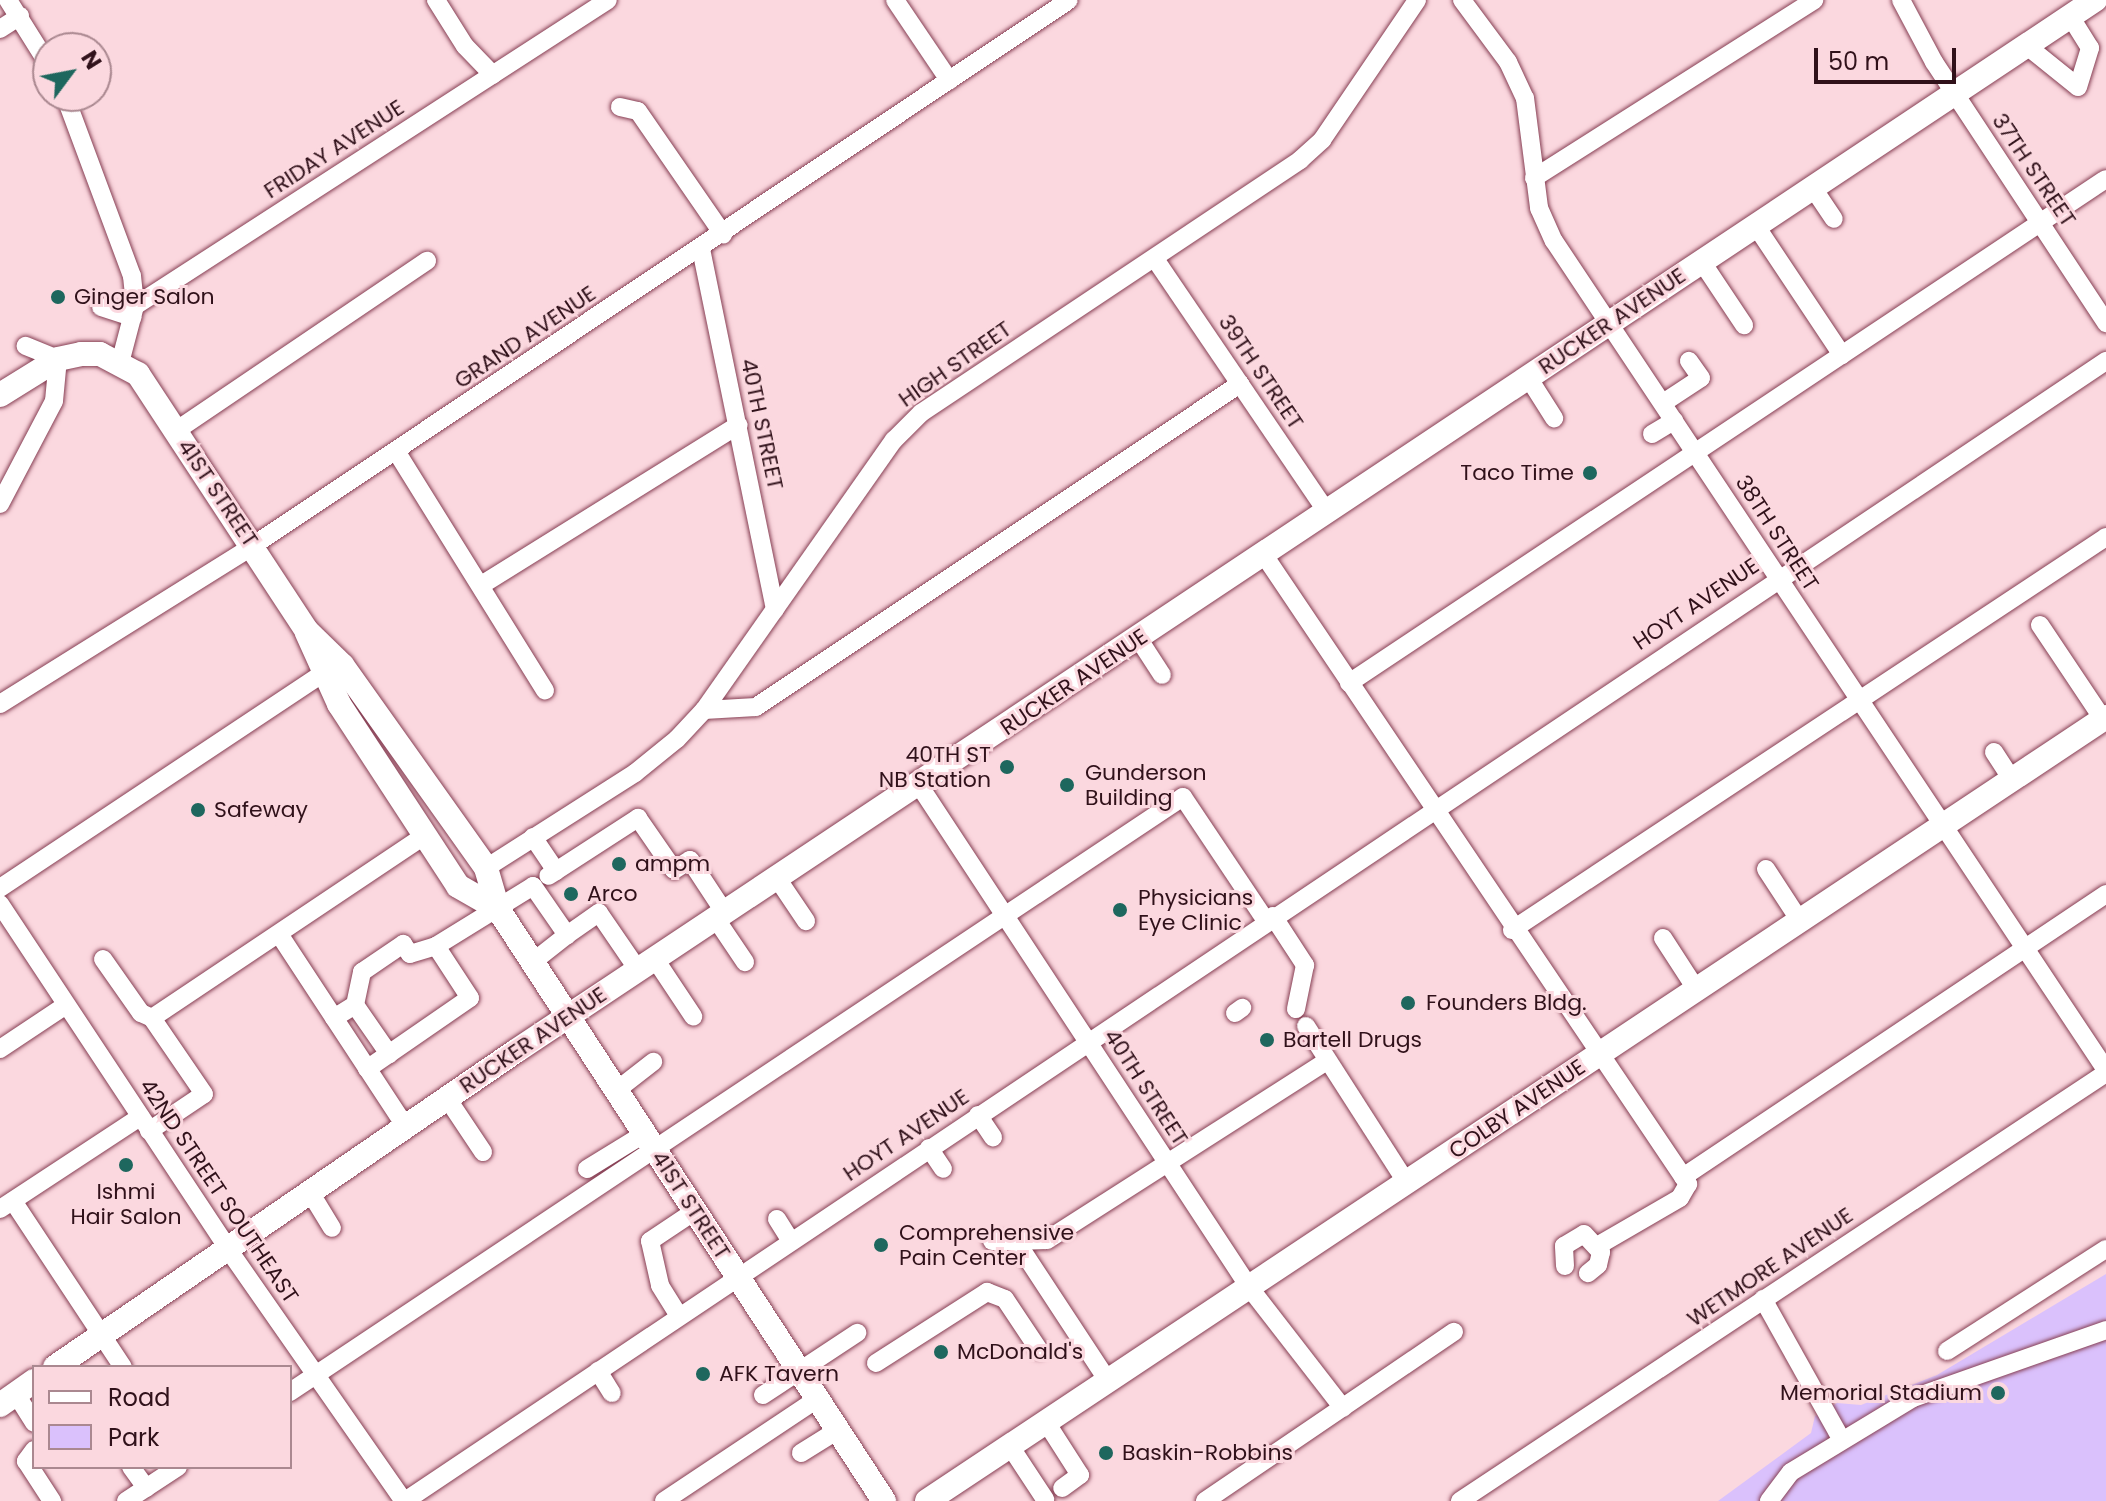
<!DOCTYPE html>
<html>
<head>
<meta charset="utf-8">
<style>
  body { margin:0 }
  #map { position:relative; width:2106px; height:1501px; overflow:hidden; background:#fbd8df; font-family:Poppins,sans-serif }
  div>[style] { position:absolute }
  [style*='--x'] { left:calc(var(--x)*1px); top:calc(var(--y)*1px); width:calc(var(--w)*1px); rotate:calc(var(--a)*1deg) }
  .green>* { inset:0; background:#dac1fc }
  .roads { filter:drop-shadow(0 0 2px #863e53) drop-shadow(0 0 2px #863e53) }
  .minor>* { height:18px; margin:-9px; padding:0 9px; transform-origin:9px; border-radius:9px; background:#fff }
  .major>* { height:24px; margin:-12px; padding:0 12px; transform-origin:12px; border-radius:12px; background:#fff }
  .dots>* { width:22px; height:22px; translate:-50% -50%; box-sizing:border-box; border:4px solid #fbd8df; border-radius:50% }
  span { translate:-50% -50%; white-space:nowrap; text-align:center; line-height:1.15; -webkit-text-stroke:6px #fbd8df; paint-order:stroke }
  .street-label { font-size:22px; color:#30111a }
  .poi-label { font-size:22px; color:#30111a }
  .left { translate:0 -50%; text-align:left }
  .right { translate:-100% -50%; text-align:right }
  .legend { position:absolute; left:32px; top:1365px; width:260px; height:104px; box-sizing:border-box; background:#fbd8df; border:2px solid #aa8890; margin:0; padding:10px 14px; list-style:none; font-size:24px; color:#30111a }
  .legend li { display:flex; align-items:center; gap:16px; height:40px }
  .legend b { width:40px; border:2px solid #aa8890 }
  .north { position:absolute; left:32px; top:32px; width:80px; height:80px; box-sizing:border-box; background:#fbd8df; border:2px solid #aa8890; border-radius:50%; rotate:58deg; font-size:22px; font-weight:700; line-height:32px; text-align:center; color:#30111a }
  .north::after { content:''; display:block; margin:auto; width:28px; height:36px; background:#1e675e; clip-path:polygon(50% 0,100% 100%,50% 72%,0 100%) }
  .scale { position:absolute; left:1814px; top:48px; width:142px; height:36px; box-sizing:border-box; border:4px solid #30111a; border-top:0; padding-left:10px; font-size:24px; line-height:28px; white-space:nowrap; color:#30111a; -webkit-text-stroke:6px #fbd8df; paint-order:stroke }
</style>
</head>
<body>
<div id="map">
  <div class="green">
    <div style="clip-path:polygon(2106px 1274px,2106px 1501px,1718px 1501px,1811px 1433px,1815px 1416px,1837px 1403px,1861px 1405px,1937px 1375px)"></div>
  </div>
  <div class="roads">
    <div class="minor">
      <div style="--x:8;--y:0;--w:75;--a:58"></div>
      <div style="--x:436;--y:0;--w:54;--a:57.8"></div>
      <div style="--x:465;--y:46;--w:40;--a:46"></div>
      <div style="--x:895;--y:0;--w:97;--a:56"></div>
      <div style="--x:1462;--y:0;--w:77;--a:53.4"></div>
      <div style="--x:1508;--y:62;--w:40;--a:65"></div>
      <div style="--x:1525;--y:98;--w:111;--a:82.7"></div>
      <div style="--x:1539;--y:208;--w:36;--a:66"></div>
      <div style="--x:1554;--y:241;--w:996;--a:56.34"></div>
      <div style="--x:1901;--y:0;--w:70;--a:62"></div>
      <div style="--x:1934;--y:62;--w:313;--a:56.6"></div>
      <div style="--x:0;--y:29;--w:24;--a:-33"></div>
      <div style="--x:2027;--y:46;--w:65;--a:38.8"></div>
      <div style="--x:2078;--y:87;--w:41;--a:-72.9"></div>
      <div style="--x:2090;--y:48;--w:38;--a:-122"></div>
      <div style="--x:65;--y:96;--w:192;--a:69.6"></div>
      <div style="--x:132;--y:276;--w:30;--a:84"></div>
      <div style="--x:135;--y:306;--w:59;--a:104.7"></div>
      <div style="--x:620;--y:107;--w:18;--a:13"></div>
      <div style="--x:638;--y:111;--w:150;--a:55.4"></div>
      <div style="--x:1534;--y:178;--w:332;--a:-32.4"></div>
      <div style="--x:1813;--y:188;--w:37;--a:56"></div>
      <div style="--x:1756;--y:226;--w:155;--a:56.3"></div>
      <div style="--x:701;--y:249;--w:368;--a:78.4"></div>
      <div style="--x:1155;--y:259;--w:306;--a:55.8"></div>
      <div style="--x:1702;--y:262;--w:76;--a:56.3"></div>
      <div style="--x:135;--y:306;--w:563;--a:-32.9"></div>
      <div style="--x:101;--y:307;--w:33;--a:18"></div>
      <div style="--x:1528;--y:377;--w:49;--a:57.6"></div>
      <div style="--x:1663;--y:403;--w:45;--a:-33.3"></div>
      <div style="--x:1701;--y:378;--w:21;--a:-125"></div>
      <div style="--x:177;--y:430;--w:302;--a:-34.1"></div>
      <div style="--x:1652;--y:434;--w:26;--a:-31"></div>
      <div style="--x:396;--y:451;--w:282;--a:58.1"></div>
      <div style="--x:0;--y:504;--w:116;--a:-62.3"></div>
      <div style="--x:54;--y:401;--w:42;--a:-84.6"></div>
      <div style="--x:58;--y:359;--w:35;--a:-158"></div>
      <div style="--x:1264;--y:555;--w:759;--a:56.02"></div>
      <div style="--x:1688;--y:1184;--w:16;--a:120"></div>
      <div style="--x:1680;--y:1198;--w:94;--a:149.9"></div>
      <div style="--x:483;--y:584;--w:301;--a:-31.9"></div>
      <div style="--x:2040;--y:625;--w:113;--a:56.2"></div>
      <div style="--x:1138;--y:638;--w:44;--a:57"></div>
      <div style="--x:1349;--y:683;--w:909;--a:-33.66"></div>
      <div style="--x:0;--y:704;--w:300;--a:-32"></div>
      <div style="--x:254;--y:545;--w:980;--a:-33.77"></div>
      <div style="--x:704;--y:710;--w:52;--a:-3.3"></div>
      <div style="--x:756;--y:707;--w:582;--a:-33.72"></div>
      <div style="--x:1994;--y:752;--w:33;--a:57"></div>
      <div style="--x:919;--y:785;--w:601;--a:56.68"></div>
      <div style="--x:1249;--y:1287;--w:153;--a:52.2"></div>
      <div style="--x:533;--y:837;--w:41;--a:55.9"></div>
      <div style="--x:556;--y:871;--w:9;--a:148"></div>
      <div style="--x:486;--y:868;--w:177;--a:-32.5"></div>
      <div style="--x:635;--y:773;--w:54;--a:-39"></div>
      <div style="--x:677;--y:739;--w:40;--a:-47"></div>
      <div style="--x:704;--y:710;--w:330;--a:-54.9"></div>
      <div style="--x:894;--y:440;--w:38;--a:-45"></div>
      <div style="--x:921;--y:413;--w:456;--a:-33.7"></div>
      <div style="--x:1300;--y:160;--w:30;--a:-42"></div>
      <div style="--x:1322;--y:140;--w:169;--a:-55.8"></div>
      <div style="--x:1766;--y:869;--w:62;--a:56.8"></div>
      <div style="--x:556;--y:871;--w:98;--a:-32.9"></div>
      <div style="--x:638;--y:818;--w:63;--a:55.3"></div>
      <div style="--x:674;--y:870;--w:19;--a:-32"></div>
      <div style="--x:690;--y:860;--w:64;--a:56.6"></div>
      <div style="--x:777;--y:878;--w:52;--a:56"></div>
      <div style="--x:0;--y:888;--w:387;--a:-33.6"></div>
      <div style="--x:0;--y:904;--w:414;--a:56.5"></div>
      <div style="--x:228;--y:1249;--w:307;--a:55.1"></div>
      <div style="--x:1273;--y:916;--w:59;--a:56.9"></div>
      <div style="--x:1305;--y:965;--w:45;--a:101.6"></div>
      <div style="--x:716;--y:919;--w:52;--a:56"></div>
      <div style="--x:1512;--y:930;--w:712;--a:-33.49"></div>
      <div style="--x:279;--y:934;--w:230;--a:56.7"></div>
      <div style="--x:567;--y:935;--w:39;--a:-35"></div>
      <div style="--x:599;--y:913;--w:69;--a:55.6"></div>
      <div style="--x:1663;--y:938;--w:61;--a:57.1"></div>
      <div style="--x:103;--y:959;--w:66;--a:54.9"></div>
      <div style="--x:141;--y:1013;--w:12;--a:24"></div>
      <div style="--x:655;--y:959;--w:69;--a:56.3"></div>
      <div style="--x:355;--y:1005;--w:60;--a:55.2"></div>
      <div style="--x:1235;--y:1013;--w:9;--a:-36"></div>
      <div style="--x:334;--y:1018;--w:25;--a:-32"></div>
      <div style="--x:355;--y:1005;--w:34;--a:-78"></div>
      <div style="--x:362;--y:972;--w:50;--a:-34.3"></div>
      <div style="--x:403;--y:944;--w:12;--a:55"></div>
      <div style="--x:410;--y:954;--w:27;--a:-17"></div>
      <div style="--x:436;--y:946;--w:114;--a:-31.7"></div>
      <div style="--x:533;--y:886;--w:60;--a:55.2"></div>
      <div style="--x:567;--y:935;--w:42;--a:141.8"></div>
      <div style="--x:1306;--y:1026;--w:185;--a:57.3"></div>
      <div style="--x:0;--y:1049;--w:79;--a:-33.7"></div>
      <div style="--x:367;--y:1069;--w:125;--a:-34.6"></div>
      <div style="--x:470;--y:998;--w:62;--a:-123.2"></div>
      <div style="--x:617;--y:1090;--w:46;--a:-37.9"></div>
      <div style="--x:447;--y:1098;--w:65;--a:56.3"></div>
      <div style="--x:978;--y:1115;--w:27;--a:56"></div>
      <div style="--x:149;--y:1131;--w:66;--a:-33.9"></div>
      <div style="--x:204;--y:1094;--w:92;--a:-124.4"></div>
      <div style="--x:152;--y:1018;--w:329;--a:-33.8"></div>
      <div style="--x:929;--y:1148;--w:25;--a:56"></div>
      <div style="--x:587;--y:1169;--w:67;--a:-31.6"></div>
      <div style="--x:1683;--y:1177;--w:509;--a:-33.78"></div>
      <div style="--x:310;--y:1192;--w:42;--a:58.6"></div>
      <div style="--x:13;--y:1201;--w:199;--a:56.5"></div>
      <div style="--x:0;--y:1209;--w:168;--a:-33.3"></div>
      <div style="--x:777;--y:1219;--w:26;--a:58"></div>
      <div style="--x:992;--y:1241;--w:24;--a:0"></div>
      <div style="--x:1565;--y:1266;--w:20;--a:-93"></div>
      <div style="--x:1564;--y:1246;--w:23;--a:-31"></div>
      <div style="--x:1584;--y:1234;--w:25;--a:47"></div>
      <div style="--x:1601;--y:1252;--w:13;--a:103"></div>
      <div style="--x:1598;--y:1265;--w:13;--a:141"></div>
      <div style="--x:1763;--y:1299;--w:158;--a:60.8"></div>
      <div style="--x:679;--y:1316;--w:36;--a:-122"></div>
      <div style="--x:660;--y:1285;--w:45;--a:-102.8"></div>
      <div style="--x:650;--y:1241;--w:54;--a:-33.7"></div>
      <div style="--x:1947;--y:1351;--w:189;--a:-32.7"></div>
      <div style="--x:876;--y:1363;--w:132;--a:-32.6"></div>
      <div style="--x:987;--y:1292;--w:19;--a:21"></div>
      <div style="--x:1005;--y:1299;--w:61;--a:56.3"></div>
      <div style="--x:598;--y:1371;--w:26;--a:58"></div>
      <div style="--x:1108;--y:1381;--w:168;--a:-123.3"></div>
      <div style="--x:1016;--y:1241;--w:31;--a:-2"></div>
      <div style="--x:1047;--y:1240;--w:332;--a:-32.6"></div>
      <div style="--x:290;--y:1392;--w:1073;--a:-33.68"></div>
      <div style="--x:1183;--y:797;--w:149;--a:56.2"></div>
      <div style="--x:16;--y:1394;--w:34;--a:58"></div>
      <div style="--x:763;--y:1395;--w:113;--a:-33.4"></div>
      <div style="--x:1046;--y:1422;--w:63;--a:57.3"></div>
      <div style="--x:1080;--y:1475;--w:22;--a:144"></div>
      <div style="--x:1010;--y:1446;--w:64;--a:56.6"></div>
      <div style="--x:34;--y:1450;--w:14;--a:126"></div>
      <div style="--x:26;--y:1461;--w:48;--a:57"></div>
      <div style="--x:801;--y:1453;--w:44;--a:-31.9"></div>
      <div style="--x:131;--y:1467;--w:26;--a:54"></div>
      <div style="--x:126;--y:1501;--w:62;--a:-33.2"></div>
      <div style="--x:405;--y:1501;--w:2048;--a:-33.83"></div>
      <div style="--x:664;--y:1501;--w:184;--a:-33.7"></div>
      <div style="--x:1205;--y:1501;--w:301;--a:-34.2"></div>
      <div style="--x:1460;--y:1501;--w:775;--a:-33.53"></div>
      <div style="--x:1769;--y:1501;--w:36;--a:-53"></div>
      <div style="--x:1791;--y:1472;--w:143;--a:-31.2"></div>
      <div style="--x:1913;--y:1398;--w:205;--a:-19.4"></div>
    </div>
    <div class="major">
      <div style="--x:0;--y:395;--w:68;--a:-31.8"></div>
      <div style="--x:58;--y:359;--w:24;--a:-12"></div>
      <div style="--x:81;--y:354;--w:19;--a:0"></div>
      <div style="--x:100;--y:354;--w:43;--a:27.8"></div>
      <div style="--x:138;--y:374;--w:308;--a:56.7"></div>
      <div style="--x:307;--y:631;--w:49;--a:44.2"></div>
      <div style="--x:342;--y:665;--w:249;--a:54.6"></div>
      <div style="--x:486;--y:868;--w:43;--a:73.7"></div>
      <div style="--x:498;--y:909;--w:707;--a:56.89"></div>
      <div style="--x:307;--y:633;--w:78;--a:65.7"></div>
      <div style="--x:339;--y:704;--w:217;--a:56.8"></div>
      <div style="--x:458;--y:886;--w:46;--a:29.9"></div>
      <div style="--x:55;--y:1367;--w:559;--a:-34.43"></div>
      <div style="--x:516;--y:1051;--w:1897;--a:-33.65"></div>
      <div style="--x:0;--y:1405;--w:42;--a:-35.2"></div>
      <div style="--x:927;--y:1501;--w:1416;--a:-33.62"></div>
    </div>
  </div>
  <div class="dots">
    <div style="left:58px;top:297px;background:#1e675e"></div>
    <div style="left:1590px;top:473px;background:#1e675e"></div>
    <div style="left:1007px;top:767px;background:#1e675e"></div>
    <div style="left:1067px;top:785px;background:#1e675e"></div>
    <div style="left:198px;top:810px;background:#1e675e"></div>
    <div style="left:619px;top:864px;background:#1e675e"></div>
    <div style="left:571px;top:894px;background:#1e675e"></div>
    <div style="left:1120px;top:910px;background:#1e675e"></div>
    <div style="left:1408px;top:1003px;background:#1e675e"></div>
    <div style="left:1267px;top:1040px;background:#1e675e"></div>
    <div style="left:126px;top:1165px;background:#1e675e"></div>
    <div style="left:881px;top:1245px;background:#1e675e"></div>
    <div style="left:941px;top:1352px;background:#1e675e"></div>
    <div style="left:703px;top:1374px;background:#1e675e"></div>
    <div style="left:1998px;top:1393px;background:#1e675e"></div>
    <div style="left:1106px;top:1453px;background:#1e675e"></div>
  </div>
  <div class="street-label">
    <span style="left:334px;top:149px;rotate:-33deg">FRIDAY AVENUE</span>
    <span style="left:2034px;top:170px;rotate:56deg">37TH STREET</span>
    <span style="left:1612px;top:321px;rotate:-34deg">RUCKER AVENUE</span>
    <span style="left:525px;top:337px;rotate:-34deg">GRAND AVENUE</span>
    <span style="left:955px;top:364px;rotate:-35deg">HIGH STREET</span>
    <span style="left:1261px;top:372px;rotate:56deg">39TH STREET</span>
    <span style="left:762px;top:424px;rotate:78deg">40TH STREET</span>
    <span style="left:218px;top:493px;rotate:56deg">41ST STREET</span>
    <span style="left:1777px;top:533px;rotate:57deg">38TH STREET</span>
    <span style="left:1696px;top:604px;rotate:-34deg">HOYT AVENUE</span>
    <span style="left:1074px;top:682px;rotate:-34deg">RUCKER AVENUE</span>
    <span style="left:533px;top:1040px;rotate:-34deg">RUCKER AVENUE</span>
    <span style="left:1146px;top:1087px;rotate:57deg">40TH STREET</span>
    <span style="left:1517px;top:1109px;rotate:-34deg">COLBY AVENUE</span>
    <span style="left:906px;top:1135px;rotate:-34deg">HOYT AVENUE</span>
    <span style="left:219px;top:1191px;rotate:56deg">42ND STREET SOUTHEAST</span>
    <span style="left:691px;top:1205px;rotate:57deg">41ST STREET</span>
    <span style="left:1770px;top:1267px;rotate:-34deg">WETMORE AVENUE</span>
  </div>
  <div class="poi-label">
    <span class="left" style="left:74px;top:297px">Ginger Salon</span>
    <span class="right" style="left:1574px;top:473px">Taco Time</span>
    <span class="right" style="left:991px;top:767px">40TH ST<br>NB Station</span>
    <span class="left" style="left:1085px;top:785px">Gunderson<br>Building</span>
    <span class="left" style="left:214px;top:810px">Safeway</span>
    <span class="left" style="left:635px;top:864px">ampm</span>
    <span class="left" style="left:587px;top:894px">Arco</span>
    <span class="left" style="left:1138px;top:910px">Physicians<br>Eye Clinic</span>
    <span class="left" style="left:1426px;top:1003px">Founders Bldg.</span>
    <span class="left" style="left:1283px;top:1040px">Bartell Drugs</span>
    <span style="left:126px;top:1204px">Ishmi<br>Hair Salon</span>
    <span class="left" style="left:899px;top:1245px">Comprehensive<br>Pain Center</span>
    <span class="left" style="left:957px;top:1352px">McDonald's</span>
    <span class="left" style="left:719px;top:1374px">AFK Tavern</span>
    <span class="right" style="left:1982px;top:1393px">Memorial Stadium</span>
    <span class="left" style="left:1122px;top:1453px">Baskin-Robbins</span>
  </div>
  <ul class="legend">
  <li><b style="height:10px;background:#fff"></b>Road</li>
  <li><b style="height:22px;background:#dac1fc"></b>Park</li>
  </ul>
  <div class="north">N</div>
  <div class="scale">50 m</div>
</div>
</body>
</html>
